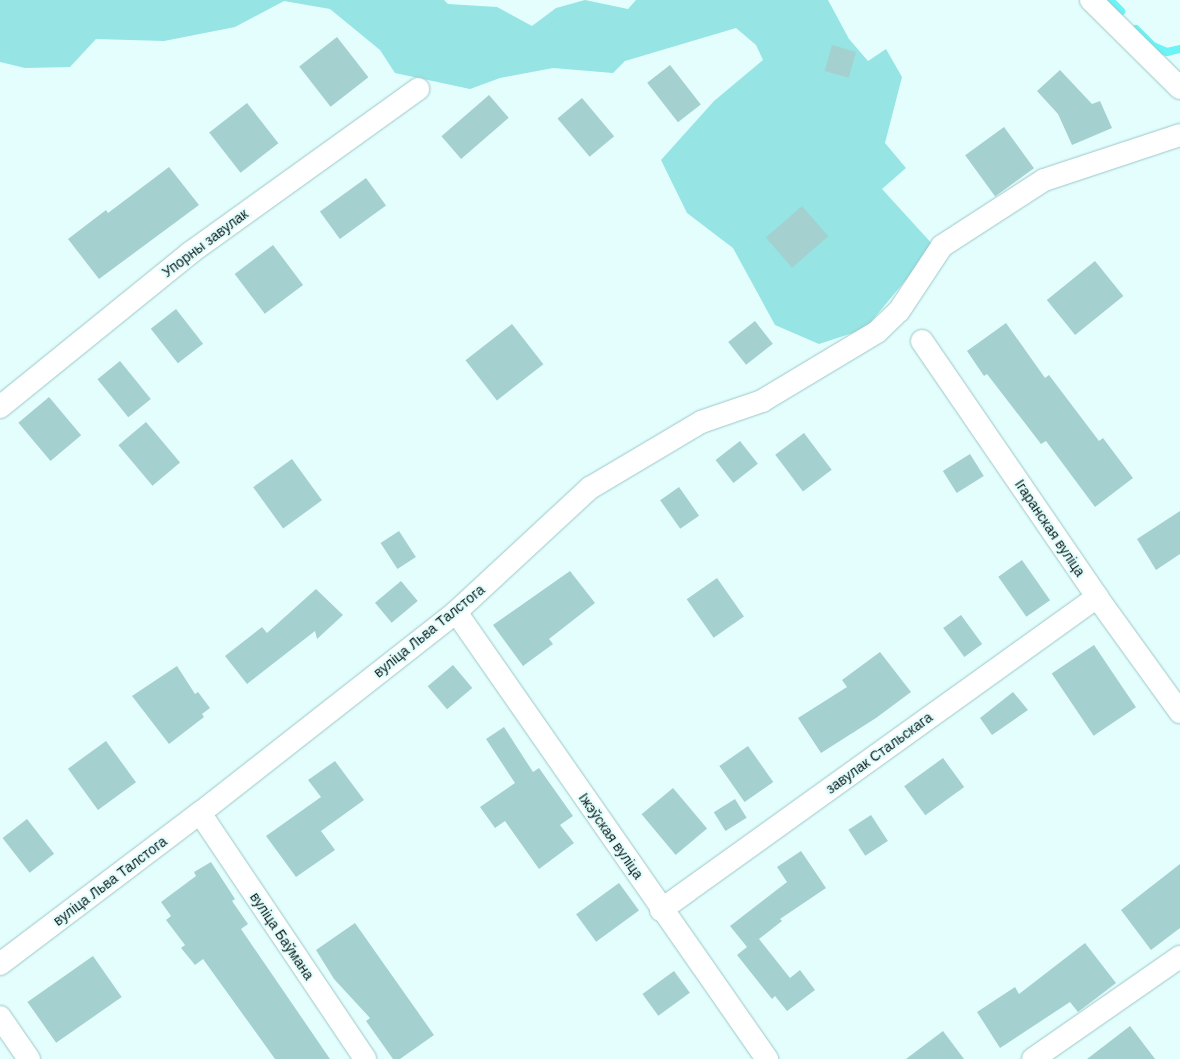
<!DOCTYPE html>
<html>
<head>
<meta charset="utf-8">
<style>
  body { margin:0 }
  #map { position:relative; width:1180px; height:1059px; overflow:hidden; background:#e4fefe; font-family:Helvetica,sans-serif }
  div>[style] { position:absolute }
  [style*='--x'] { left:calc(var(--x)*1px); top:calc(var(--y)*1px); width:calc(var(--w)*1px); rotate:calc(var(--a)*1deg) }
  .green>* { inset:0; background:#96e4e4 }
  .stream>* { height:8px; margin:-4px; padding:0 4px; transform-origin:4px; border-radius:4px; background:#6af4f5 }
  .building>* { inset:0; background:#a5d0d0; transform-origin:0 0 }
  .roads { filter:drop-shadow(0 0 1px #9cc7c6) drop-shadow(0 0 1px #9cc7c6) }
  .street>* { height:22px; margin:-11px; padding:0 11px; transform-origin:11px; border-radius:11px; background:#fff }
  span { translate:-50% -50%; white-space:nowrap; text-align:center; line-height:1.15; -webkit-text-stroke:4.5px #e4fefe; paint-order:stroke }
  .street-label { font-size:14px; color:#0d1d1d }
</style>
</head>
<body>
<div id="map">
  <div class="green">
    <div style="clip-path:polygon(0 0,444px 0,448px 4px,497px 7px,532px 26px,556px 8px,585px 0,628px 9px,636px 0,828px 0,849px 39px,868px 61px,886px 49px,902px 77px,885px 143px,906px 168px,882px 189px,934px 246px,865px 329px,819px 344px,775px 325px,733px 248px,687px 213px,661px 160px,714px 101px,763px 60px,756px 45px,736px 28px,625px 61px,613px 73px,553px 68px,500px 78px,470px 89px,395px 73px,380px 50px,330px 9px,284px 1px,235px 27px,164px 41px,96px 39px,70px 67px,25px 68px,0 62px)"></div>
  </div>
  <div class="stream">
    <div style="--x:1110;--y:0;--w:16;--a:45"></div>
    <div style="--x:1136;--y:29;--w:24;--a:45"></div>
    <div style="--x:1153;--y:46;--w:15;--a:23"></div>
    <div style="--x:1167;--y:52;--w:13;--a:-13"></div>
  </div>
  <div class="building">
    <div style="left:337px;top:37px;width:51px;height:48px;rotate:52deg"></div>
    <div style="left:832px;top:45px;width:25px;height:27px;rotate:16deg"></div>
    <div style="left:670px;top:65px;width:50px;height:29px;rotate:52deg"></div>
    <div style="clip-path:polygon(1060px 70px,1092px 104px,1100px 101px,1112px 128px,1072px 145px,1058px 114px,1037px 91px)"></div>
    <div style="left:489px;top:95px;width:30px;height:63px;rotate:49deg"></div>
    <div style="left:582px;top:98px;width:50px;height:32px;rotate:50deg"></div>
    <div style="left:247px;top:103px;width:51px;height:48px;rotate:52deg"></div>
    <div style="left:1004px;top:127px;width:51px;height:48px;rotate:54deg"></div>
    <div style="clip-path:polygon(169px 167px,199px 205px,99px 279px,68px 239px,106px 210px,108px 213px)"></div>
    <div style="left:366px;top:178px;width:34px;height:57px;rotate:54deg"></div>
    <div style="left:802px;top:206px;width:40px;height:48px;rotate:49deg"></div>
    <div style="left:273px;top:245px;width:50px;height:48px;rotate:53deg"></div>
    <div style="left:1095px;top:261px;width:45px;height:62px;rotate:51deg"></div>
    <div style="left:176px;top:309px;width:44px;height:32px;rotate:52deg"></div>
    <div style="left:755px;top:321px;width:29px;height:34px;rotate:52deg"></div>
    <div style="clip-path:polygon(1006px 323px,1045px 378px,1049px 375px,1099px 441px,1103px 438px,1133px 478px,1095px 507px,1046px 441px,1041px 444px,987px 374px,984px 376px,967px 351px)"></div>
    <div style="left:512px;top:324px;width:51px;height:59px;rotate:52deg"></div>
    <div style="left:120px;top:361px;width:49px;height:29px;rotate:51deg"></div>
    <div style="left:49px;top:397px;width:50px;height:40px;rotate:50deg"></div>
    <div style="left:146px;top:422px;width:53px;height:36px;rotate:50deg"></div>
    <div style="left:804px;top:433px;width:46px;height:36px;rotate:53deg"></div>
    <div style="left:740px;top:441px;width:29px;height:31px;rotate:52deg"></div>
    <div style="left:970px;top:454px;width:26px;height:32px;rotate:58deg"></div>
    <div style="left:292px;top:459px;width:51px;height:48px;rotate:54deg"></div>
    <div style="left:679px;top:487px;width:35px;height:23px;rotate:55deg"></div>
    <div style="clip-path:polygon(1180px 511px,1180px 554px,1156px 570px,1137px 539px)"></div>
    <div style="left:399px;top:531px;width:31px;height:22px;rotate:57deg"></div>
    <div style="left:1022px;top:560px;width:49px;height:29px;rotate:55deg"></div>
    <div style="clip-path:polygon(570px 571px,595px 603px,549px 639px,553px 644px,523px 666px,493px 625px)"></div>
    <div style="left:717px;top:578px;width:47px;height:37px;rotate:55deg"></div>
    <div style="left:401px;top:581px;width:26px;height:34px;rotate:50deg"></div>
    <div style="clip-path:polygon(316px 589px,343px 615px,317px 639px,315px 631px,247px 684px,225px 656px,262px 627px,267px 633px)"></div>
    <div style="left:961px;top:615px;width:36px;height:22px;rotate:54deg"></div>
    <div style="left:1094px;top:645px;width:75px;height:51px;rotate:56deg"></div>
    <div style="clip-path:polygon(880px 652px,911px 692px,876px 718px,821px 753px,798px 718px,847px 687px,842px 680px)"></div>
    <div style="left:453px;top:665px;width:30px;height:33px;rotate:50deg"></div>
    <div style="clip-path:polygon(177px 666px,195px 694px,198px 692px,210px 708px,202px 714px,204px 717px,169px 744px,132px 696px)"></div>
    <div style="clip-path:polygon(1013px 692px,1028px 710px,992px 735px,980px 718px)"></div>
    <div style="clip-path:polygon(504px 727px,533px 772px,539px 768px,573px 816px,560px 825px,574px 843px,539px 869px,505px 821px,495px 828px,480px 807px,515px 783px,486px 739px)"></div>
    <div style="left:106px;top:741px;width:51px;height:47px;rotate:54deg"></div>
    <div style="left:748px;top:746px;width:44px;height:35px;rotate:55deg"></div>
    <div style="left:943px;top:758px;width:36px;height:48px;rotate:54deg"></div>
    <div style="clip-path:polygon(335px 761px,364px 800px,321px 831px,335px 850px,296px 877px,266px 836px,321px 797px,308px 780px)"></div>
    <div style="left:673px;top:788px;width:53px;height:41px;rotate:50deg"></div>
    <div style="left:735px;top:799px;width:22px;height:25px;rotate:58deg"></div>
    <div style="left:871px;top:815px;width:31px;height:27px;rotate:57deg"></div>
    <div style="left:27px;top:819px;width:44px;height:31px;rotate:52deg"></div>
    <div style="clip-path:polygon(801px 851px,826px 888px,780px 919px,782px 921px,759px 939px,790px 978px,800px 970px,815px 990px,787px 1011px,775px 996px,772px 999px,737px 955px,747px 947px,730px 926px,787px 882px,777px 867px)"></div>
    <div style="clip-path:polygon(211px 862px,235px 899px,232px 901px,248px 924px,241px 929px,330px 1059px,275px 1059px,203px 959px,195px 965px,181px 948px,185px 945px,166px 920px,171px 916px,161px 902px,196px 876px,194px 872px)"></div>
    <div style="clip-path:polygon(1180px 864px,1180px 928px,1151px 950px,1121px 910px)"></div>
    <div style="left:619px;top:883px;width:34px;height:53px;rotate:54deg"></div>
    <div style="clip-path:polygon(355px 923px,434px 1035px,400px 1059px,393px 1059px,366px 1021px,370px 1018px,334px 979px,316px 950px)"></div>
    <div style="clip-path:polygon(1085px 943px,1116px 983px,1078px 1012px,1070px 1002px,1000px 1048px,977px 1012px,1015px 987px,1019px 994px)"></div>
    <div style="left:93px;top:956px;width:50px;height:80px;rotate:55deg"></div>
    <div style="left:674px;top:971px;width:27px;height:39px;rotate:54deg"></div>
    <div style="clip-path:polygon(1130px 1026px,1155px 1059px,1087px 1059px)"></div>
    <div style="clip-path:polygon(943px 1031px,964px 1059px,906px 1059px)"></div>
  </div>
  <div class="roads">
    <div class="street">
      <div style="--x:1091;--y:0;--w:125;--a:44.7"></div>
      <div style="--x:922;--y:341;--w:310;--a:55.6"></div>
      <div style="--x:1097;--y:597;--w:142;--a:54.2"></div>
      <div style="--x:0;--y:407;--w:245;--a:-39"></div>
      <div style="--x:190;--y:253;--w:281;--a:-35.7"></div>
      <div style="--x:456;--y:612;--w:545;--a:55.17"></div>
      <div style="--x:200;--y:813;--w:296;--a:56.1"></div>
      <div style="--x:661;--y:910;--w:537;--a:-35.67"></div>
      <div style="--x:0;--y:964;--w:251;--a:-37.1"></div>
      <div style="--x:200;--y:813;--w:325;--a:-38.1"></div>
      <div style="--x:456;--y:612;--w:183;--a:-42.8"></div>
      <div style="--x:590;--y:488;--w:129;--a:-30.7"></div>
      <div style="--x:701;--y:422;--w:65;--a:-19"></div>
      <div style="--x:762;--y:401;--w:134;--a:-31"></div>
      <div style="--x:877;--y:332;--w:30;--a:-44"></div>
      <div style="--x:899;--y:311;--w:78;--a:-56.5"></div>
      <div style="--x:942;--y:246;--w:121;--a:-32.9"></div>
      <div style="--x:1044;--y:180;--w:143;--a:-18.3"></div>
      <div style="--x:0;--y:1017;--w:51;--a:55.4"></div>
      <div style="--x:1033;--y:1059;--w:179;--a:-34.8"></div>
    </div>
  </div>
  <div class="street-label">
    <span style="left:205px;top:243px;rotate:-37deg">Упорны завулак</span>
    <span style="left:1050px;top:528px;rotate:56deg">Ігаранская вуліца</span>
    <span style="left:429px;top:631px;rotate:-39deg">вуліца Льва Талстога</span>
    <span style="left:879px;top:753px;rotate:-36deg">завулак Стальскага</span>
    <span style="left:611px;top:836px;rotate:55deg">Іжэўская вуліца</span>
    <span style="left:110px;top:881px;rotate:-37deg">вуліца Льва Талстога</span>
    <span style="left:282px;top:936px;rotate:56deg">вуліца Баўмана</span>
  </div>
</div>
</body>
</html>
